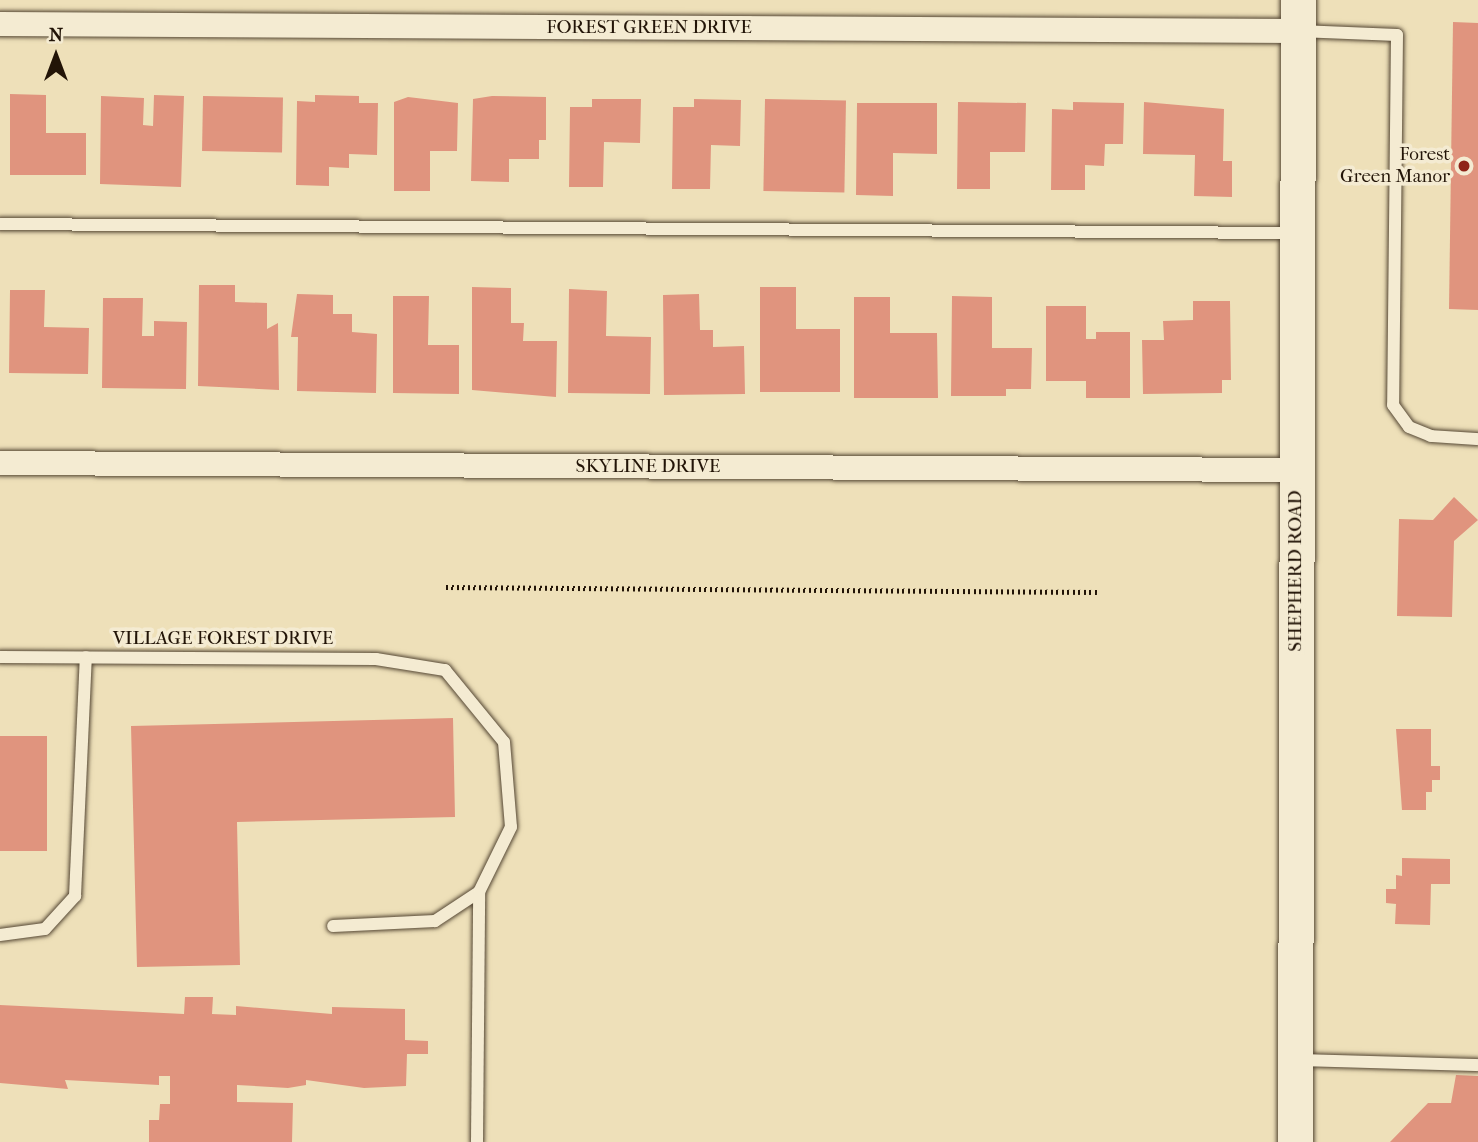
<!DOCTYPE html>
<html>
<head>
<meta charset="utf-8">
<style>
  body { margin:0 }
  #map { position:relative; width:1478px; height:1142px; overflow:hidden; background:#eee0b9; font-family:"IM FELL French Canon",serif }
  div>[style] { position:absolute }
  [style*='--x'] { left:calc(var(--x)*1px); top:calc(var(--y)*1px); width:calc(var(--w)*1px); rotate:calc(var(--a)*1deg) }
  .building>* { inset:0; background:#e0947e; transform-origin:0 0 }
  .path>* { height:4.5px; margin-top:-2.25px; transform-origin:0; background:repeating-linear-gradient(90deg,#221407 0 2px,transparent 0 5.5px) }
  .roads { filter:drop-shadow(0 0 2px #554734) drop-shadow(0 0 2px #554734) }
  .lane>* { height:12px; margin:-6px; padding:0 6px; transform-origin:6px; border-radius:6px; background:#f4ebd2 }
  .street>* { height:24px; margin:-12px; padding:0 12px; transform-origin:12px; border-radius:12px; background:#f4ebd2 }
  .secondary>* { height:35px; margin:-17.5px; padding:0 17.5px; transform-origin:17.5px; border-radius:17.5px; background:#f4ebd2 }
  .dots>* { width:19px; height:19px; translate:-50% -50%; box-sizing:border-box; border:4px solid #f4ebd2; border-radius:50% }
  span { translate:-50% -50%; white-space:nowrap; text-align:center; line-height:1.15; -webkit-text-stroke:7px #f4ebd2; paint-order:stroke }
  .street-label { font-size:19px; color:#221407 }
  .poi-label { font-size:19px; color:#221407 }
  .right { translate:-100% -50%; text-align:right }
  .north { position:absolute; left:21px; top:21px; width:70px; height:70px; -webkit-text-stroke:5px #f4ebd2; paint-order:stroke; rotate:0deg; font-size:19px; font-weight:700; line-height:28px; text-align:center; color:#221407 }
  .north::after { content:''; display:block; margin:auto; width:24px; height:32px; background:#221407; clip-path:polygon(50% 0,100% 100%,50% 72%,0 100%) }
</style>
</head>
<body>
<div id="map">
  <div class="building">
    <div style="clip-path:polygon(1453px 22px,1478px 23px,1478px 310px,1449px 309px)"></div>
    <div style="clip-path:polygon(10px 94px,46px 95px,46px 133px,86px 133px,86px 175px,10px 175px)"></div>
    <div style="clip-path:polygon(154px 95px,184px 96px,181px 187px,100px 184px,101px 96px,144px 98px,143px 125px,153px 126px)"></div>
    <div style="clip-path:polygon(315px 95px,359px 96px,359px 103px,378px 103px,377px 155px,349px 154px,349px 168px,329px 167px,329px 186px,296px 185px,297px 101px,315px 102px)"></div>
    <div style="left:203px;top:96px;width:80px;height:55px;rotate:1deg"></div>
    <div style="clip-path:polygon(492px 96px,546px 97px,546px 140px,539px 140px,539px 159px,509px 159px,509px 182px,471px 181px,473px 99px)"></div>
    <div style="clip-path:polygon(408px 97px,458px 103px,457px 151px,430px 151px,430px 191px,394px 191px,394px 102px)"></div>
    <div style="clip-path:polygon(592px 99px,641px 99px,640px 143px,604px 142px,603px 187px,569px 187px,570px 107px,592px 107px)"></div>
    <div style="clip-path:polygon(694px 99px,741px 100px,740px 146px,711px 145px,710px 189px,672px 189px,673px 107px,694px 107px)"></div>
    <div style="left:765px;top:99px;width:81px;height:92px;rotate:1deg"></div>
    <div style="clip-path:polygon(958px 102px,1026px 103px,1025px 152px,990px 152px,990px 189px,957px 189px)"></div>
    <div style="clip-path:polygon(1073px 102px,1124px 103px,1123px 144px,1105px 144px,1104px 166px,1085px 165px,1085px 190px,1051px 190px,1052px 109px,1073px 110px)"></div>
    <div style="clip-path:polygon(1144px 102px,1224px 109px,1223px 161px,1232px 161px,1232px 197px,1194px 196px,1195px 155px,1143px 154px)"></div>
    <div style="clip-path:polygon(857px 103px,937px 103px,937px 154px,893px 153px,893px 196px,856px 195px)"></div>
    <div style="clip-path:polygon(199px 285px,235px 285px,235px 302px,267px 303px,267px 329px,278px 323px,279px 390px,198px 386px)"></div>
    <div style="clip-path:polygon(472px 287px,511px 288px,511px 323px,524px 323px,523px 341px,557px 341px,556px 397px,472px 390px)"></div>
    <div style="clip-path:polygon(760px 287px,796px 287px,796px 329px,840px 329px,840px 392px,760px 392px)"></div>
    <div style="clip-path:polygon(569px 289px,607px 291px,606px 336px,651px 337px,650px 394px,568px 393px)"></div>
    <div style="clip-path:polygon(10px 290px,45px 290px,44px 327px,89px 328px,88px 374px,9px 373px)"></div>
    <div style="clip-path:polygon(297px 294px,333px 295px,333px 314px,352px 314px,352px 332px,377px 334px,376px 393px,297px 391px,298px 337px,291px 337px)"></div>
    <div style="clip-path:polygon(699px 294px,700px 330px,713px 330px,713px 347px,744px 346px,745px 394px,664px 395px,663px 295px)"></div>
    <div style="clip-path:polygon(393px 296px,429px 296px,428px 345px,459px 345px,459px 394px,393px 393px)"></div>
    <div style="clip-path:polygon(952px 296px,992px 297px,992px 348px,1032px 348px,1031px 389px,1006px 389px,1006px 396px,951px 396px)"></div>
    <div style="clip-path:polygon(854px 297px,890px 297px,890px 333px,937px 333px,938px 398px,854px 398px)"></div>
    <div style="clip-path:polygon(103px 298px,143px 298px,142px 336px,154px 336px,154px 321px,187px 322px,186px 389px,102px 388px)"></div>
    <div style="clip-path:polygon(1193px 301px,1230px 301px,1231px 380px,1222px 380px,1222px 393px,1143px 394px,1142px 340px,1164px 340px,1163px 321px,1193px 320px)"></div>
    <div style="clip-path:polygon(1046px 306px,1086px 306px,1086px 339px,1096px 339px,1096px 332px,1130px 332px,1130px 398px,1086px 398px,1086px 381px,1046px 381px)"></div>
    <div style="clip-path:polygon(1454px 497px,1478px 520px,1454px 541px,1452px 617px,1397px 616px,1399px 519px,1433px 520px)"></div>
    <div style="clip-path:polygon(453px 718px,455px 817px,237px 822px,240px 965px,137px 967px,131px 726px)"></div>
    <div style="clip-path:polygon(1396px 729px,1431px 729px,1431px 766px,1440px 766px,1440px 780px,1432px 780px,1432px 792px,1426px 792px,1426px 810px,1402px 810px)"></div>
    <div style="left:0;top:736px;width:47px;height:115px"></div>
    <div style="clip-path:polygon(1402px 858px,1450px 859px,1450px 884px,1431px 884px,1430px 925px,1395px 924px,1396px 904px,1386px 903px,1386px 889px,1396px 889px,1396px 875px,1402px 876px)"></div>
    <div style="clip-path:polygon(185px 997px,213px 997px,212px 1014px,236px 1015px,236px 1006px,332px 1014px,332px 1007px,405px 1009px,405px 1040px,428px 1041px,428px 1054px,407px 1054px,406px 1086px,364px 1088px,306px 1080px,306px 1085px,288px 1088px,237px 1085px,237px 1102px,293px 1103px,292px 1142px,149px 1142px,149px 1120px,159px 1120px,160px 1104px,170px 1104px,170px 1076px,159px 1076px,159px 1085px,65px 1080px,68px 1089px,0 1083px,0 1005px,184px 1014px)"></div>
    <div style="clip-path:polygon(1456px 1075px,1478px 1076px,1478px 1142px,1390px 1142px,1428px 1103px,1451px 1103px)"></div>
  </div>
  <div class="path">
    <div style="--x:446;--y:587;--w:651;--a:0.44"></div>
  </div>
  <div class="roads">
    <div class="lane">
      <div style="--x:1299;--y:31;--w:98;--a:2.3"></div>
      <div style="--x:1397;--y:35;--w:370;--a:90.6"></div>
      <div style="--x:1393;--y:405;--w:27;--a:54"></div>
      <div style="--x:1409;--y:427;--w:24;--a:22"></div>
      <div style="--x:1431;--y:436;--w:47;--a:3.7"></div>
      <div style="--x:0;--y:224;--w:1297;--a:0.4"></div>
      <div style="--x:0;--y:657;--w:376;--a:0.3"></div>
      <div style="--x:376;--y:659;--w:70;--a:9.1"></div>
      <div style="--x:445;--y:670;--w:93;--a:50.7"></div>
      <div style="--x:504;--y:742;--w:85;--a:85.3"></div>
      <div style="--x:511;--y:827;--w:72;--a:116.2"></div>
      <div style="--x:479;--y:892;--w:53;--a:146.6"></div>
      <div style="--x:435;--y:921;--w:102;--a:177.2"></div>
      <div style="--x:0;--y:935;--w:45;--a:-7.6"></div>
      <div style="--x:45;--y:929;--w:45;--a:-47.7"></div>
      <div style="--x:75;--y:896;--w:239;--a:-87.4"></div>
      <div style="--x:1297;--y:1060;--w:181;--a:1.6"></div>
      <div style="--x:477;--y:1142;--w:250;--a:-89.5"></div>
    </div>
    <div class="street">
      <div style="--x:0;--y:24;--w:1297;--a:0.31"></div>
      <div style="--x:0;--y:463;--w:1297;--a:0.31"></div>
    </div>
    <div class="secondary">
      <div style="--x:1295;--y:1142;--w:1142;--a:-89.85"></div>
    </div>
  </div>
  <div class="dots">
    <div style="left:1464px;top:166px;background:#8f2418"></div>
  </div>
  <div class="street-label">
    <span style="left:649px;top:28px">FOREST GREEN DRIVE</span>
    <span style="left:648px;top:467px">SKYLINE DRIVE</span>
    <span style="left:1296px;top:571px;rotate:-90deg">SHEPHERD ROAD</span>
    <span style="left:223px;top:639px">VILLAGE FOREST DRIVE</span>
  </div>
  <div class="poi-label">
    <span class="right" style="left:1450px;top:166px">Forest<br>Green Manor</span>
  </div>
  <div class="north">N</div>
</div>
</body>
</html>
